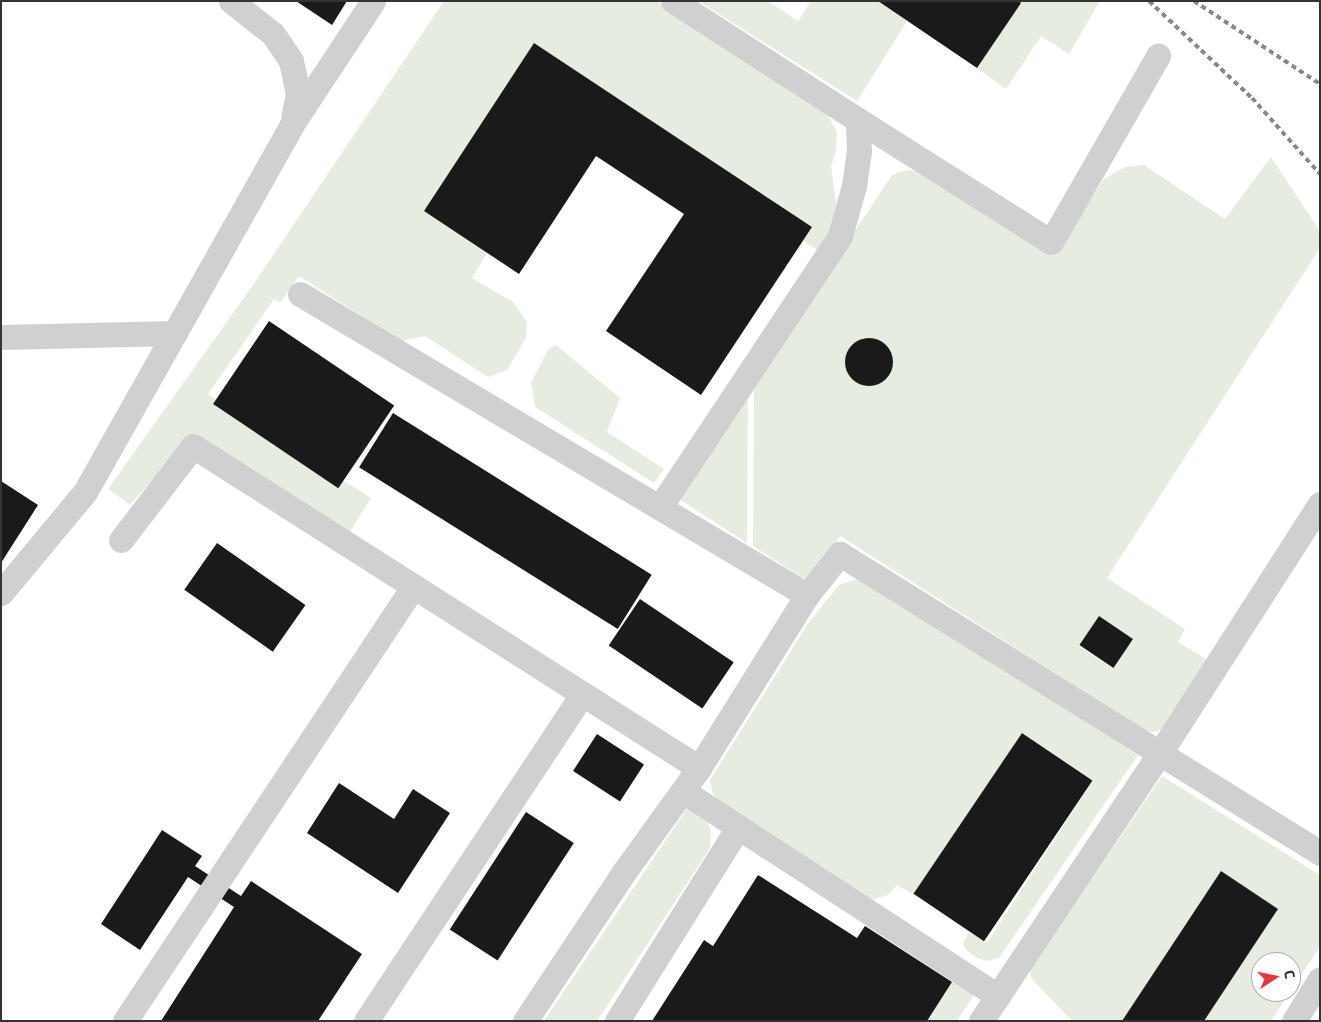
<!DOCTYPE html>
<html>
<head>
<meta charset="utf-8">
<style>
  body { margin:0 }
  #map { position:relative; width:1321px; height:1022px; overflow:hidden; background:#fff; font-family:"Exo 2",sans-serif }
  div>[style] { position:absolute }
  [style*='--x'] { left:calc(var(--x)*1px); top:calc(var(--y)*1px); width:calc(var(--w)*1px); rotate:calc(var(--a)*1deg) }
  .green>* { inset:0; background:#e6ecdf }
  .building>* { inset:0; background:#1a1a1a; transform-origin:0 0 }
  .round { border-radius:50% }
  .minor>* { height:25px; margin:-12.5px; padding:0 12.5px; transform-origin:12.5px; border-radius:12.5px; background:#d0d0d0 }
  .rail>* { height:4px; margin-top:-2px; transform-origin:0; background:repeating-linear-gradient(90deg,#888 0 5px,transparent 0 9px) }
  span { translate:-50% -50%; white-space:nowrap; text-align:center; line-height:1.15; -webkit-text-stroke:5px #fff; paint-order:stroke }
  .frame { position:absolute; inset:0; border:2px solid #333; pointer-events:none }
  .north { position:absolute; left:1251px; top:952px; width:50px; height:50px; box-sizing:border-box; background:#fff; border:1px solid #adadad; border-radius:50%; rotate:79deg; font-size:14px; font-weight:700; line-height:20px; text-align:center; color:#333 }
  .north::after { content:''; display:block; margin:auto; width:18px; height:22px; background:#e63946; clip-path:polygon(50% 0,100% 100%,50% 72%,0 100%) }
</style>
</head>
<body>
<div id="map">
  <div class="green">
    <div style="clip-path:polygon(444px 1px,656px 1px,825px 110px,837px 132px,836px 151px,831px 166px,837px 210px,822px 253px,803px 241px,812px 227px,534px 43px,487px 253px,472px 278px,513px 302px,527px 322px,526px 338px,507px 370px,488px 377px,425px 336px,401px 341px,299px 276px,280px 303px,274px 299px,208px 394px,371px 498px,349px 533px,193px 434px,130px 505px,108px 489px,253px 285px)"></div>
    <div style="clip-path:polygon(698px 1px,768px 1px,798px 21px,811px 1px,878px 1px,907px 21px,857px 101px)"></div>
    <div style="clip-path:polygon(1019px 1px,1100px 1px,1069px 54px,1041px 36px,1006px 89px,977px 68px,1021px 3px)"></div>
    <div style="clip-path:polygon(evenodd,1271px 157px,1320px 231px,1320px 248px,1107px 578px,1185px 629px,1178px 642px,1211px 662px,1171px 720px,1160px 730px,1149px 733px,840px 536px,813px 575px,803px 578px,753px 546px,754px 384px,892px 175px,906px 170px,915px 171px,1053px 256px,1104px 179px,1125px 167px,1144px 165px,1225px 219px,1271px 157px,863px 338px,882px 342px,893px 358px,888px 377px,875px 385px,856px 382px,845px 366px,848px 350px,863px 338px,1271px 157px,1099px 616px,1133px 639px,1112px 668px,1079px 646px,1099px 616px)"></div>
    <div style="clip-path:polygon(556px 345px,620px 398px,607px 432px,664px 469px,654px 483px,535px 407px,531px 383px,549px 348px)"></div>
    <div style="clip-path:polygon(748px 394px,747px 543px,679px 499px)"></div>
    <div style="clip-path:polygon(858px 579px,868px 582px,1138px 755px,999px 958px,988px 961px,977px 958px,966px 950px,963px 943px,969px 932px,987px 943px,1093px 780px,1023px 733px,916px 896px,897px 885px,888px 895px,872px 900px,719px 802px,712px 791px,710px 780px,809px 622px,839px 585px)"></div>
    <div style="clip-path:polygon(1162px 776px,1320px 875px,1320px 947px,1291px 990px,1291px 962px,1261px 962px,1261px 992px,1290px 992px,1271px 1021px,1204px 1021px,1221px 871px,1122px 1021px,1072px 1021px,1031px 978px,1030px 970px)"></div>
    <div style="clip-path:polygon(690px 804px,705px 814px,711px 831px,710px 848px,597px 1021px,544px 1021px)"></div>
    <div style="clip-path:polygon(952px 982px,974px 995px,957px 1021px,927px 1021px)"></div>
  </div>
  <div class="building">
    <div style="clip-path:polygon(296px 1px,347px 1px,332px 25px)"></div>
    <div style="clip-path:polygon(878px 1px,1019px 1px,1021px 3px,977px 68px)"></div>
    <div style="clip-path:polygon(534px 43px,812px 227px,701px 395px,606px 331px,684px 214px,596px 156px,519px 274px,424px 211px)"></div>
    <div style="left:269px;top:321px;width:151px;height:100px;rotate:34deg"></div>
    <div class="round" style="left:845px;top:338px;width:48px;height:48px"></div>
    <div style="left:393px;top:413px;width:305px;height:64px;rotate:32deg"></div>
    <div style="clip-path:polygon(1px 481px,38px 505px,1px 563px)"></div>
    <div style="left:217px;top:543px;width:108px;height:57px;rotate:35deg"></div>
    <div style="left:640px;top:599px;width:113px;height:56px;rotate:34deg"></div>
    <div style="left:1099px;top:616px;width:41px;height:35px;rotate:34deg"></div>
    <div style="left:1022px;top:733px;width:85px;height:194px;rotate:34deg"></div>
    <div style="left:597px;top:734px;width:56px;height:44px;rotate:33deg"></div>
    <div style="clip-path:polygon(339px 783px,394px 819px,413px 789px,450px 813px,398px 893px,307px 833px)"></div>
    <div style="left:526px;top:812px;width:57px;height:140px;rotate:33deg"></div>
    <div style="clip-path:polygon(162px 830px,202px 856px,195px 866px,241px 896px,251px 881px,362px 954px,318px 1021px,161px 1021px,234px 907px,188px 877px,140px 950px,101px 924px)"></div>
    <div style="clip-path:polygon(1221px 871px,1278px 909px,1204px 1021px,1122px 1021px)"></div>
    <div style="clip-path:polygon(758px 875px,857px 938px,865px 926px,952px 982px,927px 1021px,652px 1021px,704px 940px,713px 946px)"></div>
  </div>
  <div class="minor">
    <div style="--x:231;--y:1;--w:53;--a:38.2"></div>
    <div style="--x:273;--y:34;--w:32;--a:56"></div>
    <div style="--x:291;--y:61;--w:33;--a:78"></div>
    <div style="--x:298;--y:93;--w:26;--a:101"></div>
    <div style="--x:858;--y:120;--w:228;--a:32.3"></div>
    <div style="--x:1051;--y:242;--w:215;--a:-60.1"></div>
    <div style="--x:300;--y:294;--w:590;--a:30.7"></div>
    <div style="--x:807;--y:595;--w:204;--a:122"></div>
    <div style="--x:1;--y:337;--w:174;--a:-1.3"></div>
    <div style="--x:660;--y:507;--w:325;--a:-56.4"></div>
    <div style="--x:840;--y:236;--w:52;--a:-74.4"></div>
    <div style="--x:854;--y:186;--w:34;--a:-82"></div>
    <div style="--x:859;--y:152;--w:32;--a:-92"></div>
    <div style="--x:858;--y:120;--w:220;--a:-147.2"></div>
    <div style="--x:121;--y:540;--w:118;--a:-52.5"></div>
    <div style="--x:193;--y:446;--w:600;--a:32.47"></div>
    <div style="--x:699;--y:768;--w:128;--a:125.8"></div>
    <div style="--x:624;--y:872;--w:179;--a:123.6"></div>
    <div style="--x:1;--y:593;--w:131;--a:-50.3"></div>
    <div style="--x:85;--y:492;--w:422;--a:-60.6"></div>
    <div style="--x:292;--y:124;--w:147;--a:-56.6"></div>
    <div style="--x:807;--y:595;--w:53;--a:-51.2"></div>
    <div style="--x:840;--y:554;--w:566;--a:31.92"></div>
    <div style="--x:683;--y:791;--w:376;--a:33.1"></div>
    <div style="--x:125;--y:1021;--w:521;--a:-56.43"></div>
    <div style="--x:366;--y:1021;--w:391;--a:-56.5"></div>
    <div style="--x:617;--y:1021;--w:229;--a:-58"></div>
    <div style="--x:981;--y:1021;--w:322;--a:-56.3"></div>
    <div style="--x:1160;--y:753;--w:296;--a:-57.3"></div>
    <div style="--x:1294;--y:1021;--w:49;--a:-58.2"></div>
  </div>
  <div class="rail">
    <div style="--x:1149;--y:1;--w:141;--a:43.3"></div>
    <div style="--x:1252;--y:98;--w:102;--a:48.2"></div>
    <div style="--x:1194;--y:1;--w:151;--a:33.4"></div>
  </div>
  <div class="frame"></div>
  <div class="north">С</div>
</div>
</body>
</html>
